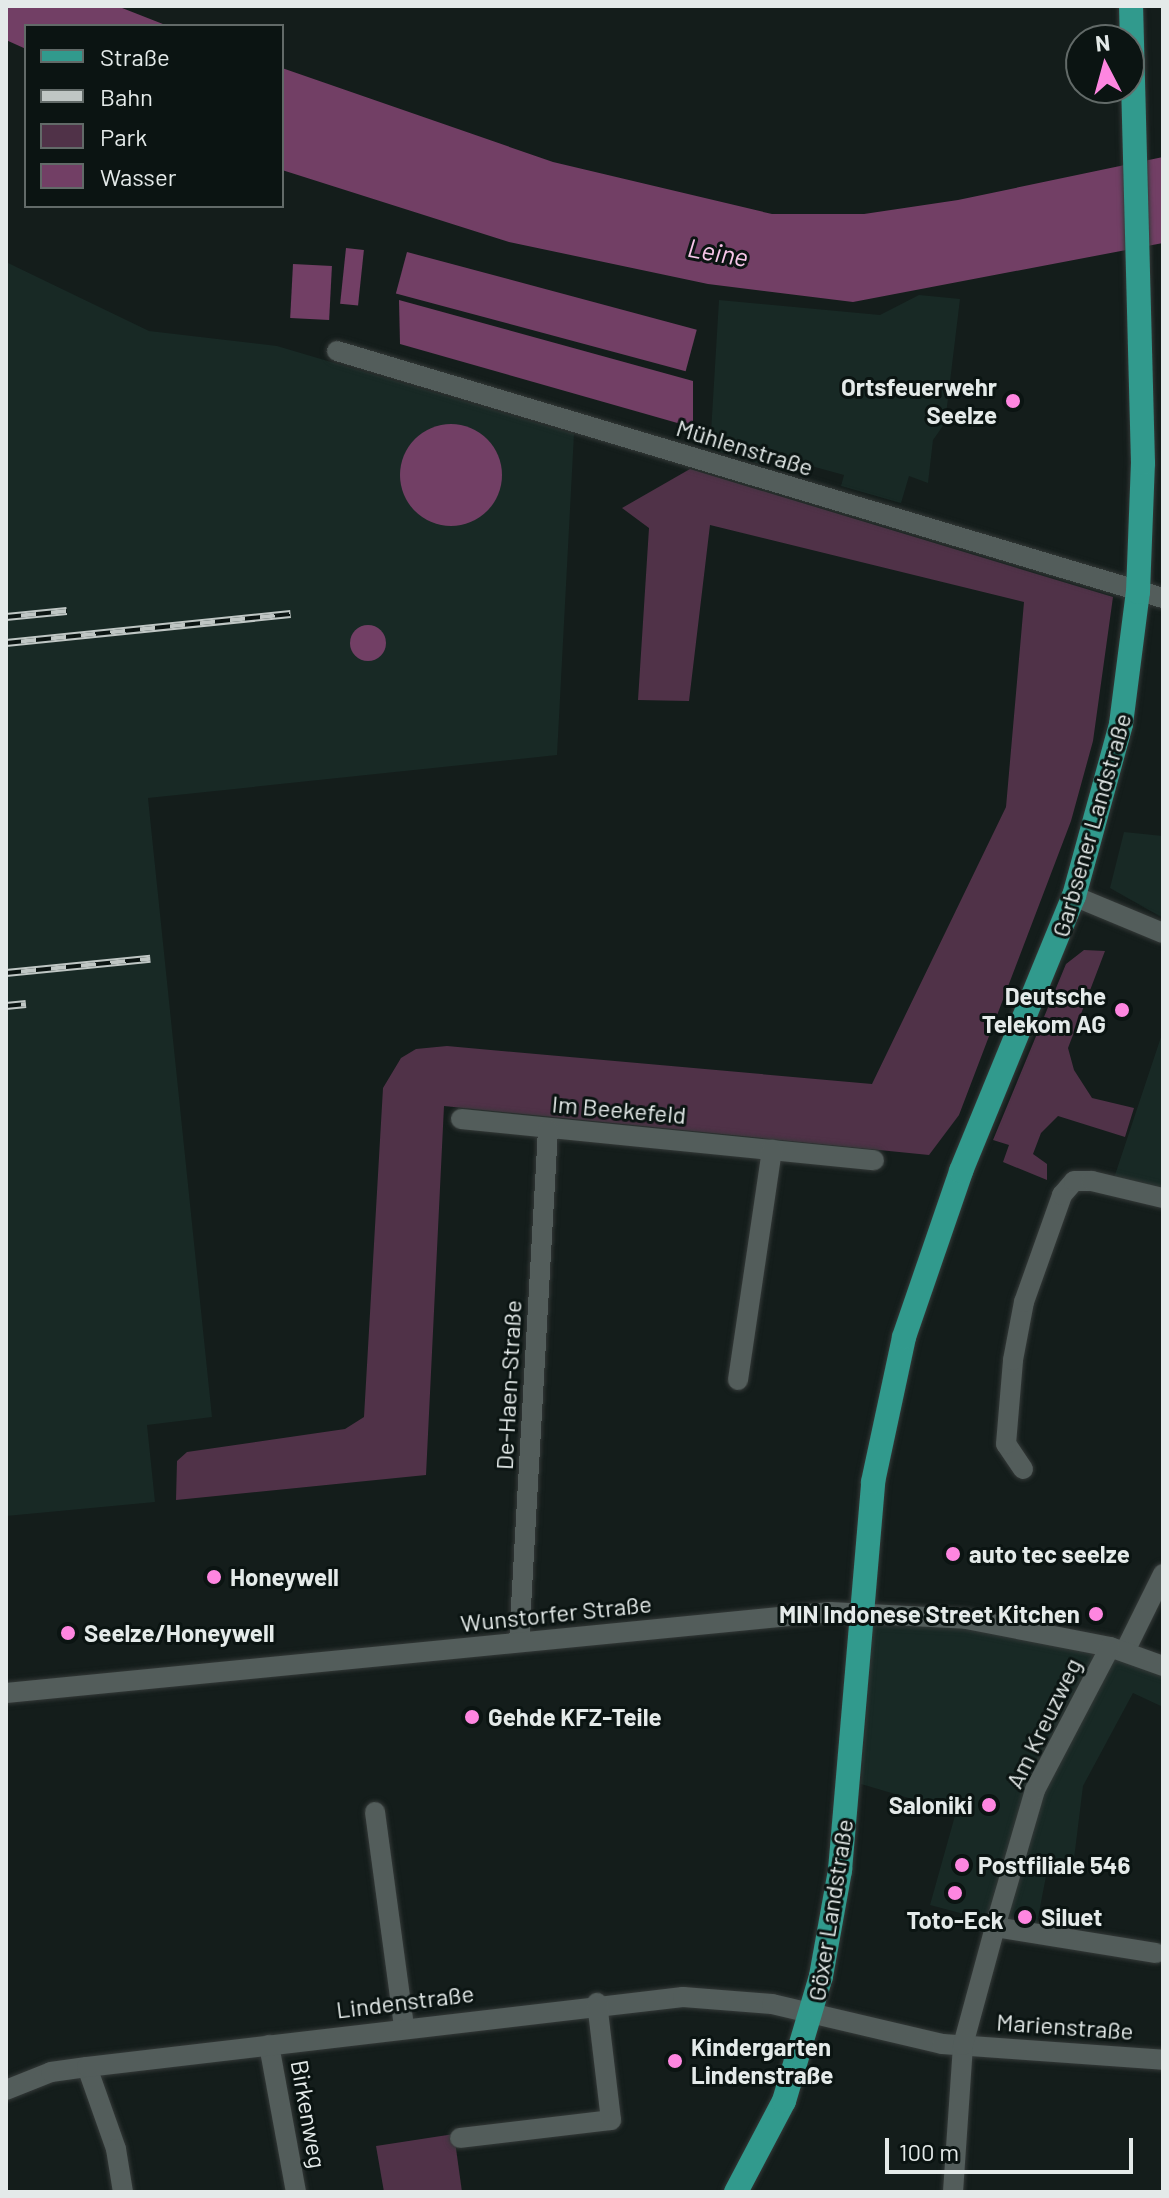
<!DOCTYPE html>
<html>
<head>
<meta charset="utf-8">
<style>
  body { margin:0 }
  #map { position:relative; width:1169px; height:2198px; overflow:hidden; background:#141d1b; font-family:Barlow,sans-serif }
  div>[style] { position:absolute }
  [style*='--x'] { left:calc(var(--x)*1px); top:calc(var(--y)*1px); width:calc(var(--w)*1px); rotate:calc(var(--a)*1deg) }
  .built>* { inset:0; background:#182925 }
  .green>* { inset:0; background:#503248 }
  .water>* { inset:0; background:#723f65; transform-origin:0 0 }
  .round { border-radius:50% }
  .roads { filter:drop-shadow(0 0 2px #343938) drop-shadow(0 0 2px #343938) }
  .minor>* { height:20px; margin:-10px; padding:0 10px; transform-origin:10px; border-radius:10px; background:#535d5b }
  .major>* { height:24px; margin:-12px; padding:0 12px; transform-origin:12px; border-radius:12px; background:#319a8d }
  .rail>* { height:8px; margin-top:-4px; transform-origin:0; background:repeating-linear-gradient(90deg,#0b1412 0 15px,#bfc6c4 0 30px); box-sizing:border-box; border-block:2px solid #bfc6c4 }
  .dots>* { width:22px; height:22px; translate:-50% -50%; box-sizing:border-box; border:4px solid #0b1412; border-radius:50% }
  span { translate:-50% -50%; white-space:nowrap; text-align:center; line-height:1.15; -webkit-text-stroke:6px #0b1412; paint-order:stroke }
  .poi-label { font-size:24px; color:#e4eae9; font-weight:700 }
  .right { translate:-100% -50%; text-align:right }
  .left { translate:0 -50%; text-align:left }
  .street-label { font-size:24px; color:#e4eae9 }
  .water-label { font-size:26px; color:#f7c6e9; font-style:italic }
  .frame { position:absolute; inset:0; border:8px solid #e4eae9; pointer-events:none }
  .legend { position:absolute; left:24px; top:24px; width:260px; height:184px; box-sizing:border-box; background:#0b1412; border:2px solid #626a68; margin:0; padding:10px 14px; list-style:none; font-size:24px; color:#e4eae9 }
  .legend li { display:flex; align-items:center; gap:16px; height:40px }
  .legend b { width:40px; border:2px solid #626a68 }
  .north { position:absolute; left:1065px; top:24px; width:80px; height:80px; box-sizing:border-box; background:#0b1412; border:2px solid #626a68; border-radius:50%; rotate:354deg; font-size:22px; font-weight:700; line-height:32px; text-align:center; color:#e4eae9 }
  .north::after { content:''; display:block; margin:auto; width:28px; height:36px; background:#fe86e0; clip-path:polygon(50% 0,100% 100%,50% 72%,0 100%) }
  .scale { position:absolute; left:885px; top:2138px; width:248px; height:36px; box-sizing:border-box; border:4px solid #e4eae9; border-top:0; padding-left:10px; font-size:24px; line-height:28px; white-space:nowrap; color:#e4eae9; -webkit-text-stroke:6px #0b1412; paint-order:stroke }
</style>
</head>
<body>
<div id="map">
  <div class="built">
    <div style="clip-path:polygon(6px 262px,149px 331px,277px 346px,574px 434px,557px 755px,148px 798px,212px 1417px,147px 1425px,155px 1502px,6px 1516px)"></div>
    <div style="clip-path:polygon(919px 295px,960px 299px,945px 423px,933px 440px,928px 483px,909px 476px,901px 503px,841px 486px,844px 475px,764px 453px,760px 464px,710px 449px,719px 300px,880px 315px)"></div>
    <div style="clip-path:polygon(1124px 832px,1163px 836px,1163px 918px,1110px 888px)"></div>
    <div style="clip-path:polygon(1163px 1031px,1163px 1190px,1114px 1178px)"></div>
    <div style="clip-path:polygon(874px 1612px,945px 1616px,1163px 1667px,1163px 1707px,1133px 1693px,1083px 1786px,1072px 1875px,1047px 1871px,1037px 1923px,1000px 1918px,994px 1922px,930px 1905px,956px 1812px,861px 1784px)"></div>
  </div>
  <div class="green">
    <div style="clip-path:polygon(690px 469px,1113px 597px,1093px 741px,1071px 821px,959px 1115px,929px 1155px,444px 1106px,426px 1475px,176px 1500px,177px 1461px,187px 1452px,345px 1429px,364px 1417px,383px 1088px,401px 1058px,416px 1049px,447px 1046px,872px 1084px,1006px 807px,1024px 602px,710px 525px,689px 701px,638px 700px,649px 528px,622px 508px)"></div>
    <div style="clip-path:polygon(1084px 950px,1105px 951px,1068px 1048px,1074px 1070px,1092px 1098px,1134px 1108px,1125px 1137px,1058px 1116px,1041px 1133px,1033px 1154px,1047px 1164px,1047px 1180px,1003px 1162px,1009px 1145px,993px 1140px,1066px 964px)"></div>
    <div style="clip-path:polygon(454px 2134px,462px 2192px,384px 2192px,376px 2146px)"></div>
  </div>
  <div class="water">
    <div style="clip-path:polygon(6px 6px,117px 6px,168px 26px,26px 26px,26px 49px,6px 40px)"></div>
    <div style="clip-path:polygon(282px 68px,553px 162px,772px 214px,864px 214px,958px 200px,1163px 157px,1163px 243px,853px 302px,708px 284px,509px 242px,282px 170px)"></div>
    <div style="left:346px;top:248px;width:18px;height:56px;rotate:6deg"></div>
    <div style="left:407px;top:252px;width:300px;height:43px;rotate:15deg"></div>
    <div style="left:293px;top:264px;width:39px;height:54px;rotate:3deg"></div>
    <div style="clip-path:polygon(399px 300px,693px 381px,693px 421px,688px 426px,400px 344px)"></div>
    <div class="round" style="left:400px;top:424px;width:102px;height:102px"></div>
    <div class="round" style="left:350px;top:625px;width:36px;height:36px"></div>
  </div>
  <div class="roads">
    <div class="minor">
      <div style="--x:337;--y:351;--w:862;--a:16.65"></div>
      <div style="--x:1074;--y:896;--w:96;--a:22.6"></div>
      <div style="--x:461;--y:1119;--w:415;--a:5.7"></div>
      <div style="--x:738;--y:1380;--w:233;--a:-81.6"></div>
      <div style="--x:1023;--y:1469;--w:30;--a:-124"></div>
      <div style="--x:1006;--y:1444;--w:84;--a:-85.2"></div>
      <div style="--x:1013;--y:1360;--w:59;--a:-79.3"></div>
      <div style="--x:1024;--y:1302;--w:114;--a:-70.4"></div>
      <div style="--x:1062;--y:1195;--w:18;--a:-49"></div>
      <div style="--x:1074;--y:1181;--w:18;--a:0"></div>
      <div style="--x:1092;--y:1181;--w:73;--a:13.5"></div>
      <div style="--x:519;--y:1642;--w:513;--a:-86.76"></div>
      <div style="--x:1125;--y:1651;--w:86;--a:-63.7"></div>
      <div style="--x:6;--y:1693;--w:828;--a:-5.61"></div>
      <div style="--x:830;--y:1612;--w:136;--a:2.9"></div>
      <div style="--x:966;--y:1619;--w:147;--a:11"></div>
      <div style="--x:1110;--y:1647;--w:56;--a:19.7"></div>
      <div style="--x:375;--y:1812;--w:216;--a:82.3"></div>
      <div style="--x:995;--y:1927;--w:163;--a:9.2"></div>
      <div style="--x:269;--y:2045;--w:149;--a:79.6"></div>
      <div style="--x:87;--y:2067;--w:87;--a:70.5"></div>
      <div style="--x:116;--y:2149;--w:44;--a:80.8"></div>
      <div style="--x:6;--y:2090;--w:48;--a:-21.8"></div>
      <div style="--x:51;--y:2072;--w:36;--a:-8"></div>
      <div style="--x:87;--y:2067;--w:600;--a:-6.7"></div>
      <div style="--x:683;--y:1997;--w:89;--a:4.5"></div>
      <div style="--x:772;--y:2004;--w:175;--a:13.2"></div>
      <div style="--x:942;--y:2044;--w:222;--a:4.1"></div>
      <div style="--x:460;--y:2138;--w:152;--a:-6.8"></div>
      <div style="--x:611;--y:2120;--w:118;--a:-96.8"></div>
      <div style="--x:953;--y:2192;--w:147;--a:-86.1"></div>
      <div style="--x:963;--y:2045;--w:122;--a:-74.8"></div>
      <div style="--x:995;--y:1927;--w:143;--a:-73.7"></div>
      <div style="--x:1035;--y:1790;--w:161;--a:-62.3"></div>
    </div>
    <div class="major">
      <div style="--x:736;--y:2192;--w:103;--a:-62.2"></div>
      <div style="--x:784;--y:2101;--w:130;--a:-73.5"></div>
      <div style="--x:821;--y:1976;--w:108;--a:-79.8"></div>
      <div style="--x:840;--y:1870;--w:389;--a:-85.1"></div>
      <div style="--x:873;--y:1482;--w:148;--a:-77.9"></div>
      <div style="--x:904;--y:1337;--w:176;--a:-71"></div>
      <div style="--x:961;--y:1171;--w:297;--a:-67.7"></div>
      <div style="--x:1074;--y:896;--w:178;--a:-74.7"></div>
      <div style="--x:1121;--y:724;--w:133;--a:-82.7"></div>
      <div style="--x:1138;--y:592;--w:129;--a:-87.8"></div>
      <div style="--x:1143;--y:463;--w:457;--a:-91.5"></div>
    </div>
  </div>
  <div class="rail">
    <div style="--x:6;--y:617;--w:61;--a:-5.6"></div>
    <div style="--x:6;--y:643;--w:286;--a:-5.8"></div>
    <div style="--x:6;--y:973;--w:145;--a:-5.6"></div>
    <div style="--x:6;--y:1006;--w:20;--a:-6"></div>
  </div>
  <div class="dots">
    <div style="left:1013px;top:401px;background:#fe86e0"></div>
    <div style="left:1122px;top:1010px;background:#fe86e0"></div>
    <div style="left:953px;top:1554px;background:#fe86e0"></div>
    <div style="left:214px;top:1577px;background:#fe86e0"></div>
    <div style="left:1096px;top:1614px;background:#fe86e0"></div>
    <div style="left:68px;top:1633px;background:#fe86e0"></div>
    <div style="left:472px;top:1717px;background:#fe86e0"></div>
    <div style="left:989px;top:1805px;background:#fe86e0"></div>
    <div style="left:962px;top:1865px;background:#fe86e0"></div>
    <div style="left:955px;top:1893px;background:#fe86e0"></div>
    <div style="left:1025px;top:1917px;background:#fe86e0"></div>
    <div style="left:675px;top:2061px;background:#fe86e0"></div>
  </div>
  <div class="poi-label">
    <span class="right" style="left:997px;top:401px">Ortsfeuerwehr<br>Seelze</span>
    <span class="right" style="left:1106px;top:1010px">Deutsche<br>Telekom AG</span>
    <span class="left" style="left:969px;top:1554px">auto tec seelze</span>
    <span class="left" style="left:230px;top:1577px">Honeywell</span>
    <span class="right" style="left:1080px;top:1614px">MIN Indonese Street Kitchen</span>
    <span class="left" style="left:84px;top:1633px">Seelze/Honeywell</span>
    <span class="left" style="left:488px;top:1717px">Gehde KFZ-Teile</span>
    <span class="right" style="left:973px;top:1805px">Saloniki</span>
    <span class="left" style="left:978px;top:1865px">Postfiliale 546</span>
    <span class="left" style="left:1041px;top:1917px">Siluet</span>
    <span style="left:955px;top:1920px">Toto-Eck</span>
    <span class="left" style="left:691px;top:2061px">Kindergarten<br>Lindenstraße</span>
  </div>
  <div class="street-label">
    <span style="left:745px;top:447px;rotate:17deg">Mühlenstraße</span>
    <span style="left:1091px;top:825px;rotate:-74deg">Garbsener Landstraße</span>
    <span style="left:619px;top:1109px;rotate:5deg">Im Beekefeld</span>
    <span style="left:508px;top:1385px;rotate:-87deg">De-Haen-Straße</span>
    <span style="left:556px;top:1613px;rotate:-6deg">Wunstorfer Straße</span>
    <span style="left:1043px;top:1723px;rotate:-64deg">Am Kreuzweg</span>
    <span style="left:830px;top:1910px;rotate:-81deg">Göxer Landstraße</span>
    <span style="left:405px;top:2001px;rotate:-7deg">Lindenstraße</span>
    <span style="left:1065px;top:2026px;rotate:4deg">Marienstraße</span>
    <span style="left:309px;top:2114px;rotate:80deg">Birkenweg</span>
  </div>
  <div class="water-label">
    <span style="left:718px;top:252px;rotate:10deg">Leine</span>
  </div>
  <div class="frame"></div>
  <ul class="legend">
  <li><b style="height:10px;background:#319a8d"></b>Straße</li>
  <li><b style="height:10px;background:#bfc6c4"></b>Bahn</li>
  <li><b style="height:22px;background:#503248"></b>Park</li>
  <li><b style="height:22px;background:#723f65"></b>Wasser</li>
  </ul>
  <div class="north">N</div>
  <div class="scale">100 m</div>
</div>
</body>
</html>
